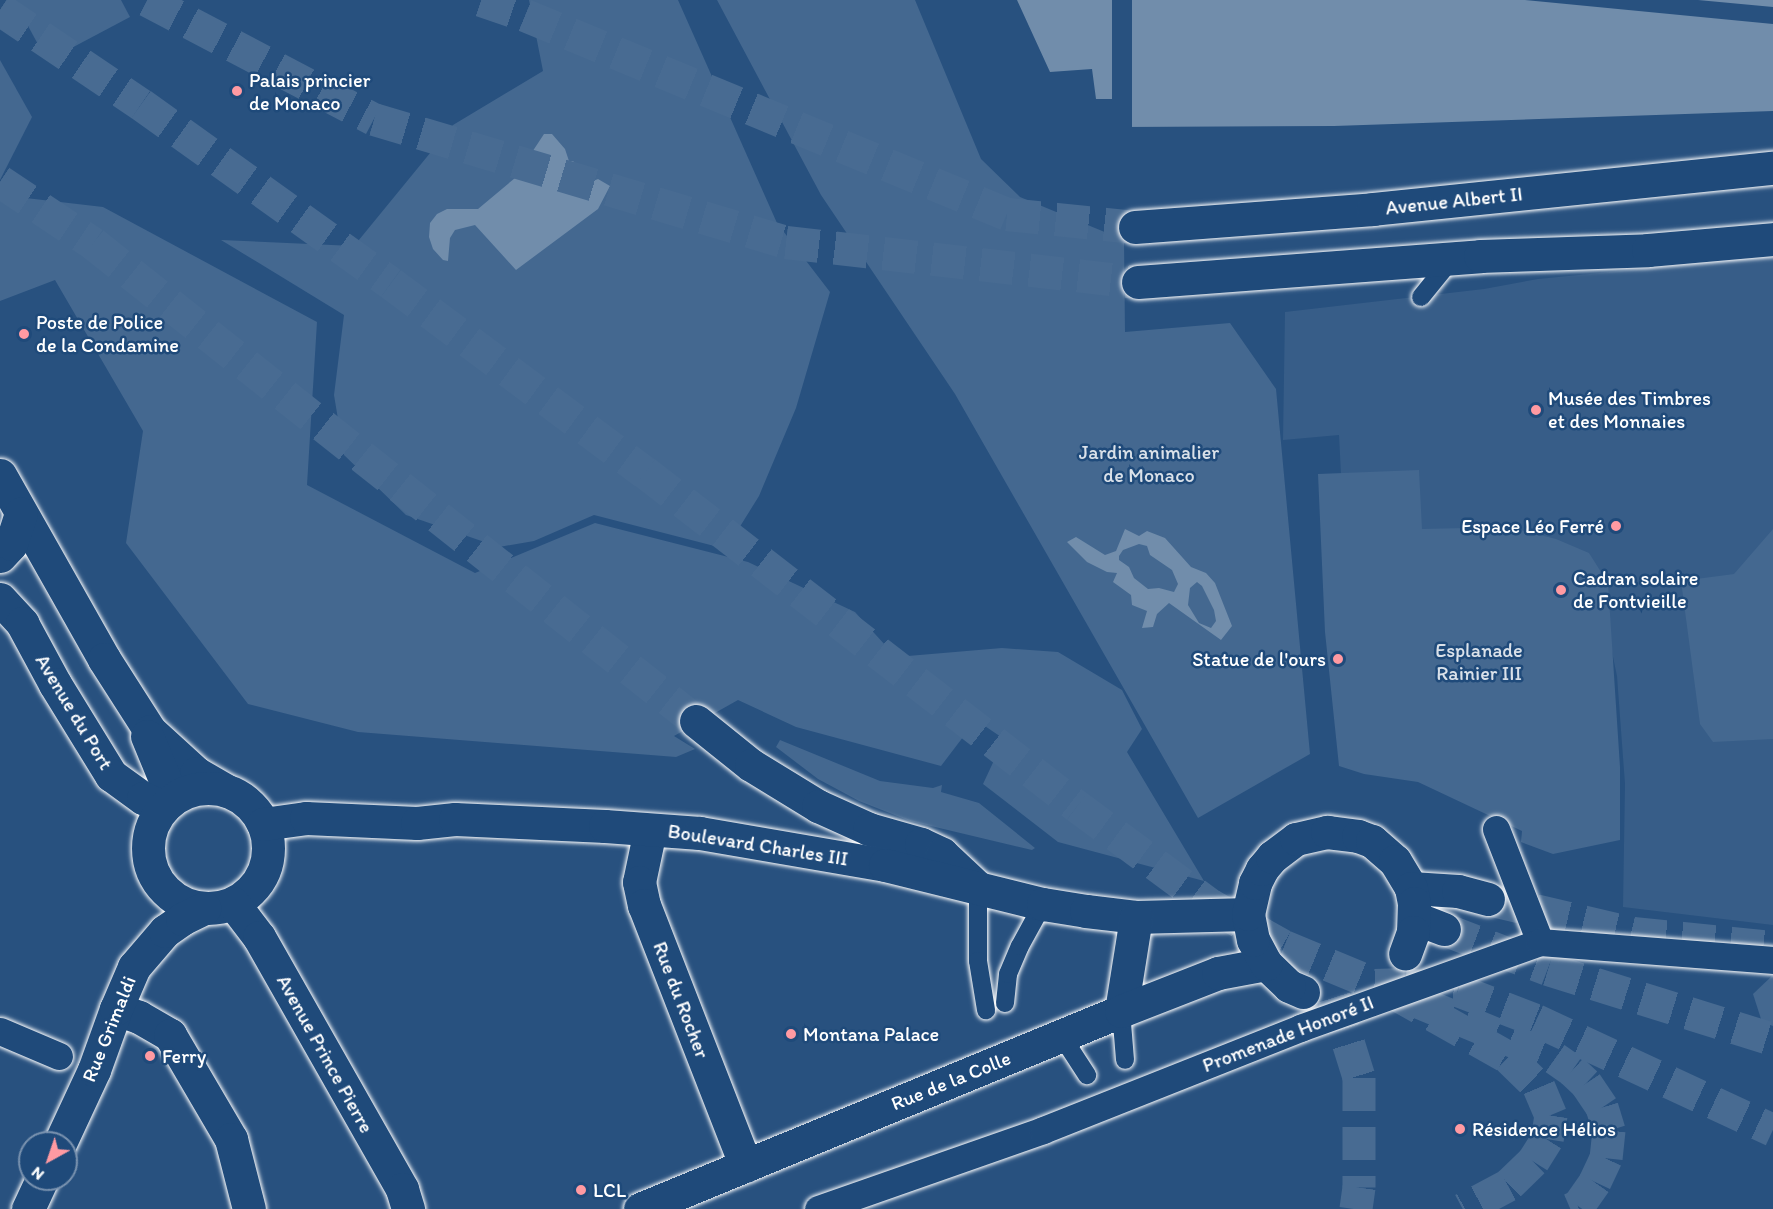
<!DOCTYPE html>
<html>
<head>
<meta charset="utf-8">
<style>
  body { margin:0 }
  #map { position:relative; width:1773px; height:1209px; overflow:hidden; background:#28517f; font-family:Itim,sans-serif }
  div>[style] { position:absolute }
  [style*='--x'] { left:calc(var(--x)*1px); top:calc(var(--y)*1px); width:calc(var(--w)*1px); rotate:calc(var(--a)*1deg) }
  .built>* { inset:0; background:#375d88 }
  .green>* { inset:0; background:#446890 }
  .water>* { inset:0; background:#718dab }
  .pier>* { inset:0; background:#28517f; transform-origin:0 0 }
  .tertiary-tunnel>* { height:33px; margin-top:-16.5px; transform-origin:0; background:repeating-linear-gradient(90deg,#486b92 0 33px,transparent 0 49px) }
  .secondary-tunnel>* { height:33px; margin-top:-16.5px; transform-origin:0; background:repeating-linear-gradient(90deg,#486b92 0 33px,transparent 0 49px) }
  .primary-tunnel>* { height:33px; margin-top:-16.5px; transform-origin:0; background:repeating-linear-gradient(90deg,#486b92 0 33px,transparent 0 49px) }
  .roads { filter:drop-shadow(0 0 2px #fff) drop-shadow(0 0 2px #fff) }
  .service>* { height:18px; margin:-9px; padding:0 9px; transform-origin:9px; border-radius:9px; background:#1f4a7a }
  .pedestrian>* { height:27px; margin:-13.5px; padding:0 13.5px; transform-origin:13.5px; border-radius:13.5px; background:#1f4a7a }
  .minor>* { height:33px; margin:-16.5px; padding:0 16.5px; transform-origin:16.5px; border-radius:16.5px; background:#1f4a7a }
  .tertiary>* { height:33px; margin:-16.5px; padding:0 16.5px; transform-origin:16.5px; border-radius:16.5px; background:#1f4a7a }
  .secondary>* { height:33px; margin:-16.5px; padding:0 16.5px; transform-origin:16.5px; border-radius:16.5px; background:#1f4a7a }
  .secondary>.ring { margin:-16.5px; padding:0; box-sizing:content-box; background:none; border:33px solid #1f4a7a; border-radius:50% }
  .primary>* { height:33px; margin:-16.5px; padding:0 16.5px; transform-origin:16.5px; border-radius:16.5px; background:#1f4a7a }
  .dots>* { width:16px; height:16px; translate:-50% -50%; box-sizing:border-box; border:3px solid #1f4a7a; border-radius:50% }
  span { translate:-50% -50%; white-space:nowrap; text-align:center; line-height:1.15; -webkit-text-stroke:5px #1f4a7a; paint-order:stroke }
  .poi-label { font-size:20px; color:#fff }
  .left { translate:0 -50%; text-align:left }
  .right { translate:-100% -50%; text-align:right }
  .street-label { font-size:20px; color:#fff }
  .park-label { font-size:20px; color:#dae1e9 }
  .north { position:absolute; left:18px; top:1131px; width:60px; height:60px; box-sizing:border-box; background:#1f4a7a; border:2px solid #7992af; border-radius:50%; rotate:220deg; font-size:16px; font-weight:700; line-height:24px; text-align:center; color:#fff }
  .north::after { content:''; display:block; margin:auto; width:21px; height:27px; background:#ff9aa2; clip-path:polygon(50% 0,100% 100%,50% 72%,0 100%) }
</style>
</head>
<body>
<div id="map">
  <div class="built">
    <div style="clip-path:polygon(1773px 256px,1773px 925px,1623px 907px,1625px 784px,1617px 676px,1608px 633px,1345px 553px,1339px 435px,1283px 440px,1285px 312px,1484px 289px,1538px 279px)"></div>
  </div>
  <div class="green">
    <div style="clip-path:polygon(14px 0,121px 0,130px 17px,47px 61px)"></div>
    <div style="clip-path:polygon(529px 0,678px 0,777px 223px,830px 292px,796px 408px,759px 496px,726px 549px,594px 515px,534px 541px,499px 547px,406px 515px,344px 455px,334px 395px,344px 315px,221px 240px,354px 246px,453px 125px,543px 71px)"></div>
    <div style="clip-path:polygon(717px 0,915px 0,981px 159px,1020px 197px,1124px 240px,1125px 332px,1230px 323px,1276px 389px,1310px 754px,1198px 818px,955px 394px,821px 195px)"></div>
    <div style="clip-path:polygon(0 60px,32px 117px,0 180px)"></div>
    <div style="clip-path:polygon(0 195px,103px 207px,317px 322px,307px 485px,475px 573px,595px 523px,748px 562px,855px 612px,896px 657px,1002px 648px,1058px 652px,1122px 690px,1142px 729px,1127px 752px,1204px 881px,1058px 842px,983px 784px,1004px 739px,976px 720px,941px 766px,796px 727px,738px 700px,674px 736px,695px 749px,676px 757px,358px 732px,248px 704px,126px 543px,143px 431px,55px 280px,0 301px)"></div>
    <div style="clip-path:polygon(1419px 470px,1422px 529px,1508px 527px,1556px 539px,1589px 553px,1608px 583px,1620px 767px,1620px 840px,1553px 854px,1521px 842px,1522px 831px,1418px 782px,1364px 774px,1339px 766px,1325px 632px,1318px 474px)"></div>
    <div style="clip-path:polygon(1773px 529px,1773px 739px,1713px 742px,1700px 724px,1681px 581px,1734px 574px)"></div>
    <div style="clip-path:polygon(780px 740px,880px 781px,933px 788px,942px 785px,941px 792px,979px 803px,1035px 848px,1032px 850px,910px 821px,859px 801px,818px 779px,776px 747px)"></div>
    <div style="clip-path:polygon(1773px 975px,1773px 1026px,1762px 1022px,1753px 994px)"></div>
  </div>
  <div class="water">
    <div style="clip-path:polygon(1017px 0,1773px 0,1773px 111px,1334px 126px,1121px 127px,1119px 99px,1096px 99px,1092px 69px,1050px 72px)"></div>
    <div style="clip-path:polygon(544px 134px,552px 134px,565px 149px,569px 161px,573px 161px,593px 181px,598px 179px,610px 186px,598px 209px,516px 270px,475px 225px,455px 230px,450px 238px,448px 261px,443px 260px,433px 249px,429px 237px,430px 223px,437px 214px,447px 209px,478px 209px,515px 178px)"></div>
    <div style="clip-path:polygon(evenodd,1125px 529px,1139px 536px,1147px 531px,1165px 538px,1191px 567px,1206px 573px,1215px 583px,1232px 626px,1221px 640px,1169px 603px,1157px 614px,1153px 627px,1142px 628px,1147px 611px,1132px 605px,1131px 595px,1113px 582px,1117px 573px,1107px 572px,1087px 562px,1067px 542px,1076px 537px,1105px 555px,1116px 551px,1125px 529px,1139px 544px,1147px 546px,1150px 555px,1172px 570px,1178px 584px,1174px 592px,1159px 588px,1148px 589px,1134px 578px,1129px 567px,1119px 560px,1119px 556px,1123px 550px,1139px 544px,1125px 529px,1197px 582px,1202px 586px,1214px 610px,1216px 621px,1211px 628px,1199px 623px,1188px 605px,1190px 588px,1197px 582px)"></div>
  </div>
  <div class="pier">
    <div style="left:1112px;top:0;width:20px;height:127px"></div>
    <div style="clip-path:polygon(1525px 0,1698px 0,1773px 7px,1773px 24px)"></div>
  </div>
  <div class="tertiary-tunnel">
    <div style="--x:1488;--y:899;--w:149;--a:13.2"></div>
    <div style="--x:1633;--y:933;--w:141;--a:5.7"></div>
  </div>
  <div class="secondary-tunnel">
    <div style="--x:147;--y:0;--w:256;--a:27.7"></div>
    <div style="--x:374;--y:119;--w:430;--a:16.6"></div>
    <div style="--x:786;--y:242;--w:354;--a:6.5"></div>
    <div style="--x:481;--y:0;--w:46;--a:18.8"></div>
    <div style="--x:525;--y:15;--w:521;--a:22.43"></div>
    <div style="--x:1007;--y:214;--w:129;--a:5.8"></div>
    <div style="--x:0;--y:9;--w:170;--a:34"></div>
    <div style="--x:141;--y:104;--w:307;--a:35.6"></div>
    <div style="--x:391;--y:283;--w:317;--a:36.7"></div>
    <div style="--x:645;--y:472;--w:546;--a:37.71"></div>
    <div style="--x:1077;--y:806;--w:167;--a:36.5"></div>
    <div style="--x:1211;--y:905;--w:84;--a:29.3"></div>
    <div style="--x:1284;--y:946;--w:293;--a:22.5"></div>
    <div style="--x:1555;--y:1058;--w:21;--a:35"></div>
    <div style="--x:1572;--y:1070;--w:19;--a:43"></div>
    <div style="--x:1586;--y:1083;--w:29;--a:56"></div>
    <div style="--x:1602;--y:1107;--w:24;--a:73"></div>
    <div style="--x:1609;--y:1130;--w:28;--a:96"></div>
    <div style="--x:1606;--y:1158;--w:26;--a:115"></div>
    <div style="--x:1595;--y:1182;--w:29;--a:125"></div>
    <div style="--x:1578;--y:1206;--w:8;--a:157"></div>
    <div style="--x:0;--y:181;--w:112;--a:33.7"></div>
    <div style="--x:93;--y:243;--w:769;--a:38.4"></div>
  </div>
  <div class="primary-tunnel">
    <div style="--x:1444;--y:929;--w:111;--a:21"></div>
    <div style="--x:1548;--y:969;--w:236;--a:17.3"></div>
    <div style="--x:1375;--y:985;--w:30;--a:-2"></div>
    <div style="--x:1405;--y:984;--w:53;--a:6.5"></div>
    <div style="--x:1458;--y:990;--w:84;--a:21"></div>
    <div style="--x:1536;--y:1020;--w:261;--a:24.9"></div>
    <div style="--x:1391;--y:991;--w:134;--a:29.4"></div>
    <div style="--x:1508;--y:1057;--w:43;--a:44.1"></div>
    <div style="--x:1539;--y:1087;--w:30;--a:67"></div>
    <div style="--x:1551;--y:1115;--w:24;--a:99"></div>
    <div style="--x:1547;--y:1139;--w:26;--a:122"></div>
    <div style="--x:1533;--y:1161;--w:35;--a:136"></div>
    <div style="--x:1508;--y:1185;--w:51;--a:151.9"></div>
    <div style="--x:1334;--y:997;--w:84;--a:72.6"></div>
    <div style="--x:1359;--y:1077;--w:110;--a:90"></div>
    <div style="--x:1359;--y:1187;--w:22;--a:98"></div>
  </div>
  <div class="roads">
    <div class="service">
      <div style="--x:1421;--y:297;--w:49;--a:-50.8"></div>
      <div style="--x:978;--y:887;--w:74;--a:90"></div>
      <div style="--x:978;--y:961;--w:50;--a:80.7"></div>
      <div style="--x:1005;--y:1003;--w:29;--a:-84"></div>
      <div style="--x:1008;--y:974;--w:30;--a:-67"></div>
      <div style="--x:1020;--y:946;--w:48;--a:-61.3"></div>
      <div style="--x:1121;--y:1011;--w:49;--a:85.3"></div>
      <div style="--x:1061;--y:1035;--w:48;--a:57"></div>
    </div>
    <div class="pedestrian">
      <div style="--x:1496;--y:829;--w:121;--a:68.7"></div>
      <div style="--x:0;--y:1031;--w:64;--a:23"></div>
      <div style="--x:818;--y:1209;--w:238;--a:-19.3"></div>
      <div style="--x:1043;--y:1130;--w:277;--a:-21.6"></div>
      <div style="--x:1300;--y:1028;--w:255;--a:-19.7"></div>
      <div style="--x:1540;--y:942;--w:234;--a:4.4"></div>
    </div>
    <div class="minor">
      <div style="--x:0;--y:475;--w:211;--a:60.5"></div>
      <div style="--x:104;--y:659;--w:85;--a:57.4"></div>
      <div style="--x:150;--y:731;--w:62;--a:42.4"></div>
      <div style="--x:196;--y:773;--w:36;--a:30"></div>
      <div style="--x:0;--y:556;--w:16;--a:-47"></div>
      <div style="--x:11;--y:544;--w:32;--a:-72"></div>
      <div style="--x:147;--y:736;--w:68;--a:67.6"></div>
      <div style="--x:650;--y:830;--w:53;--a:101.9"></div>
      <div style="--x:639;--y:882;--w:24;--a:78"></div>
      <div style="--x:644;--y:905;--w:280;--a:68.7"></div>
      <div style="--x:116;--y:1009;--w:24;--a:19"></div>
      <div style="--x:139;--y:1017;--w:36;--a:30"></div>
      <div style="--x:170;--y:1035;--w:121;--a:59.6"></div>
      <div style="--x:231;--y:1139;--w:72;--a:75.6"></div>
    </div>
    <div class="tertiary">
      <div style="--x:1411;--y:888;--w:47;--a:3.7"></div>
      <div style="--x:1458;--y:891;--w:31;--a:15"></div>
    </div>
    <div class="secondary">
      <div style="--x:1135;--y:227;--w:239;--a:-4.3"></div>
      <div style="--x:1373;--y:209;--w:402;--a:-5.9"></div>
      <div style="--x:1138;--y:282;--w:343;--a:-4.3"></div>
      <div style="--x:1480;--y:256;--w:168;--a:-2"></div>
      <div style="--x:1648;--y:250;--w:125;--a:-5"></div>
      <div style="--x:0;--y:599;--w:33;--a:47"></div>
      <div style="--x:22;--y:623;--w:69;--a:61.6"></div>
      <div style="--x:55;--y:684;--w:107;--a:58.4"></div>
      <div style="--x:111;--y:775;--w:39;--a:36"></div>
      <div style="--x:143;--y:798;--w:23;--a:23"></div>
      <div style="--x:696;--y:721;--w:70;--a:38.7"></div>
      <div style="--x:751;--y:765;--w:79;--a:31.5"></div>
      <div style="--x:818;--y:806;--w:56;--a:24.3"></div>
      <div style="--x:869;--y:829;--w:54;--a:16.1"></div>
      <div style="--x:921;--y:844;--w:23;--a:25"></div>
      <div style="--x:942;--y:854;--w:45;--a:43.2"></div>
      <div class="ring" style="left:148px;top:788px;width:87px;height:87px"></div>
      <div style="--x:263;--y:824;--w:43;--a:-7.9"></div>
      <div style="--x:306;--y:818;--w:111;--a:2.6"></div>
      <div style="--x:417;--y:823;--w:38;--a:-6"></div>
      <div style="--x:455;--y:819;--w:150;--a:2.7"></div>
      <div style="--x:605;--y:826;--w:95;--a:4.2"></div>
      <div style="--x:700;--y:833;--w:188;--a:9.8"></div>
      <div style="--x:885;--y:865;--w:163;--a:13.9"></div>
      <div style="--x:1043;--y:904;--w:44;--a:9.2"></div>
      <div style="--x:1086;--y:911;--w:50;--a:6.8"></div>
      <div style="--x:1136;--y:917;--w:112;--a:-1.5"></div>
      <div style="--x:233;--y:903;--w:43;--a:52.6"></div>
      <div style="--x:259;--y:937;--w:290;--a:60.4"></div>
      <div style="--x:402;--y:1189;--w:21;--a:73"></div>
      <div style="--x:1121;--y:1011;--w:95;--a:-80.9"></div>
      <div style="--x:60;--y:1143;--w:81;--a:-65"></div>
      <div style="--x:94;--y:1070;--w:65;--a:-70.2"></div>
      <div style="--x:116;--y:1009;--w:46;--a:-66.8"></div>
      <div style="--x:134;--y:967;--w:48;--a:-49.3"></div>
      <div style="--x:165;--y:931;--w:21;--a:-35"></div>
      <div style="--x:182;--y:919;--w:25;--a:-26"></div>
      <div style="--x:28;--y:1209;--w:33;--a:-65"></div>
      <div style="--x:640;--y:1209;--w:520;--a:-22.37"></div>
      <div style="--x:1121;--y:1011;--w:104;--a:-21.4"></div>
      <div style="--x:1218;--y:973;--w:49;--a:-10.6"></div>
    </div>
    <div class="primary">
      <div style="--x:1415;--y:918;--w:31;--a:21"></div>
      <div style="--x:1303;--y:992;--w:15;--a:-157"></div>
      <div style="--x:1289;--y:986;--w:32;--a:-136"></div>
      <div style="--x:1266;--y:964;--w:27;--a:-118"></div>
      <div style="--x:1253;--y:940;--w:26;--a:-101"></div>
      <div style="--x:1248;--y:914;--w:32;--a:-77"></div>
      <div style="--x:1255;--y:883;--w:16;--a:-63"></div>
      <div style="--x:1262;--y:869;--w:16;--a:-50"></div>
      <div style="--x:1272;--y:857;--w:30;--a:-37"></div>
      <div style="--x:1296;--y:839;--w:32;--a:-13"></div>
      <div style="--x:1327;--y:832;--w:31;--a:7"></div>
      <div style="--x:1358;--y:836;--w:15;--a:20"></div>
      <div style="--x:1372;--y:841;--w:30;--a:41"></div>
      <div style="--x:1395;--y:861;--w:31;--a:59"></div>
      <div style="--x:1411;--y:888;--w:15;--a:79"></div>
      <div style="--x:1414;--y:903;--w:29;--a:92"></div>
      <div style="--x:1413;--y:932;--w:23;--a:110"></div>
    </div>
  </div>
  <div class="dots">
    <div style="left:237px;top:91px;background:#ff9aa2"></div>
    <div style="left:24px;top:334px;background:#ff9aa2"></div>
    <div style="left:1536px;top:410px;background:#ff9aa2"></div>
    <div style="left:1616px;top:526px;background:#ff9aa2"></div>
    <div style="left:1561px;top:590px;background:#ff9aa2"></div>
    <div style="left:1338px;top:659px;background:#ff9aa2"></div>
    <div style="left:791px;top:1034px;background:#ff9aa2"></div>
    <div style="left:150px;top:1056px;background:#ff9aa2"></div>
    <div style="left:1460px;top:1129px;background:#ff9aa2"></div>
    <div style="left:581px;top:1190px;background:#ff9aa2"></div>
  </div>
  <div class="poi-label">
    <span class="left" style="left:249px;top:92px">Palais princier<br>de Monaco</span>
    <span class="left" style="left:36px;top:334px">Poste de Police<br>de la Condamine</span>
    <span class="left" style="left:1548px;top:410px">Musée des Timbres<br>et des Monnaies</span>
    <span class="right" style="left:1604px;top:526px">Espace Léo Ferré</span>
    <span class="left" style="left:1573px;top:590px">Cadran solaire<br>de Fontvieille</span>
    <span class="right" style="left:1326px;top:659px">Statue de l'ours</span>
    <span class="left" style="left:803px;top:1034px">Montana Palace</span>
    <span class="left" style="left:162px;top:1056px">Ferry</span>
    <span class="left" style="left:1472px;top:1129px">Résidence Hélios</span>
    <span class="left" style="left:593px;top:1190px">LCL</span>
  </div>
  <div class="street-label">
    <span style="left:1454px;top:201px;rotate:-6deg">Avenue Albert II</span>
    <span style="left:74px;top:712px;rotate:59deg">Avenue du Port</span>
    <span style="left:758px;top:845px;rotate:9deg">Boulevard Charles III</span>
    <span style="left:681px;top:1000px;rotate:69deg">Rue du Rocher</span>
    <span style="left:109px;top:1029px;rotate:-68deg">Rue Grimaldi</span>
    <span style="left:1288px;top:1034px;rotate:-21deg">Promenade Honoré II</span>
    <span style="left:325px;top:1054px;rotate:61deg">Avenue Prince Pierre</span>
    <span style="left:951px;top:1081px;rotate:-22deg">Rue de la Colle</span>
  </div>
  <div class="park-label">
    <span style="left:1149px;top:464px">Jardin animalier<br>de Monaco</span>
    <span style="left:1479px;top:662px">Esplanade<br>Rainier III</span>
  </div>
  <div class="north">N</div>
</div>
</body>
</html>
